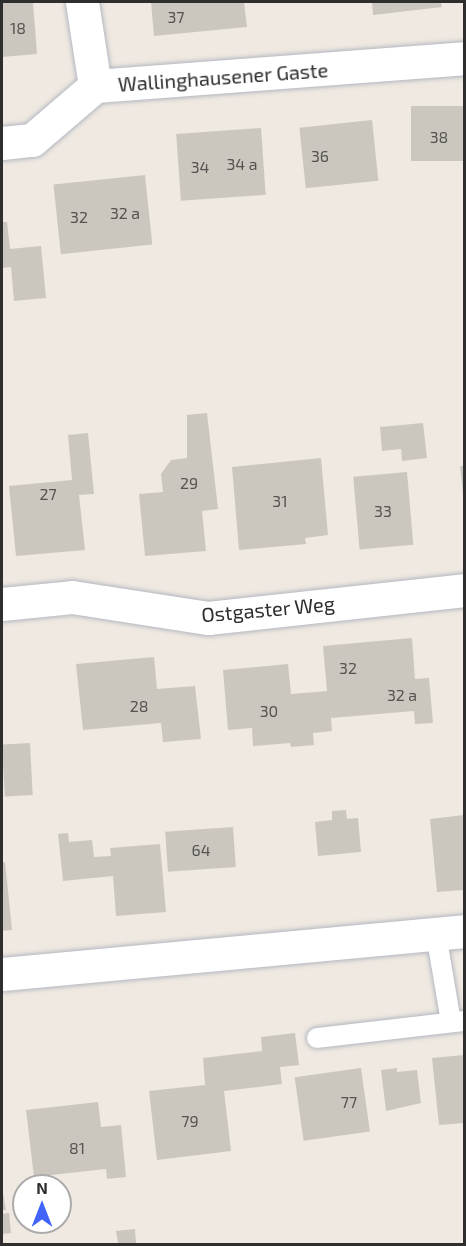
<!DOCTYPE html>
<html>
<head>
<meta charset="utf-8">
<style>
  body { margin:0 }
  #map { position:relative; width:466px; height:1246px; overflow:hidden; background:#efe9e1; font-family:"Exo 2",sans-serif }
  div>[style] { position:absolute }
  [style*='--x'] { left:calc(var(--x)*1px); top:calc(var(--y)*1px); width:calc(var(--w)*1px); rotate:calc(var(--a)*1deg) }
  .building>* { inset:0; background:#cbc7bf; transform-origin:0 0 }
  .roads { filter:drop-shadow(0 0 2px #b4b7c1) drop-shadow(0 0 2px #b4b7c1) }
  .service>* { height:20px; margin:-10px; padding:0 10px; transform-origin:10px; border-radius:10px; background:#fff }
  .minor>* { height:33px; margin:-16.5px; padding:0 16.5px; transform-origin:16.5px; border-radius:16.5px; background:#fff }
  span { translate:-50% -50%; white-space:nowrap; text-align:center; line-height:1.15; -webkit-text-stroke:6px #fff; paint-order:stroke }
  .number-label { font-size:16px; color:#555452 }
  .number-label span { -webkit-text-stroke-width:0 }
  .street-label { font-size:20px; color:#2e2e2e }
  .frame { position:absolute; inset:0; border:3px solid #2e2e2e; pointer-events:none }
  .north { position:absolute; left:12px; top:1174px; width:60px; height:60px; box-sizing:border-box; background:#fff; border:2px solid #ababab; border-radius:50%; rotate:0deg; font-size:16px; font-weight:700; line-height:24px; text-align:center; color:#2e2e2e }
  .north::after { content:''; display:block; margin:auto; width:21px; height:27px; background:#4264fb; clip-path:polygon(50% 0,100% 100%,50% 72%,0 100%) }
</style>
</head>
<body>
<div id="map">
  <div class="building">
    <div style="clip-path:polygon(2px 2px,33px 2px,37px 54px,2px 57px)"></div>
    <div style="clip-path:polygon(151px 2px,244px 2px,247px 27px,154px 36px)"></div>
    <div style="clip-path:polygon(372px 2px,441px 2px,442px 7px,373px 15px)"></div>
    <div style="left:464px;top:106px;width:55px;height:53px;rotate:90deg"></div>
    <div style="left:372px;top:120px;width:61px;height:73px;rotate:84deg"></div>
    <div style="left:261px;top:128px;width:67px;height:85px;rotate:86deg"></div>
    <div style="left:145px;top:175px;width:70px;height:92px;rotate:84deg"></div>
    <div style="clip-path:polygon(2px 222px,7px 222px,10px 249px,41px 246px,46px 298px,14px 301px,11px 267px,2px 268px)"></div>
    <div style="clip-path:polygon(207px 413px,218px 509px,202px 511px,206px 551px,145px 556px,139px 494px,163px 492px,161px 474px,171px 460px,187px 458px,187px 415px)"></div>
    <div style="clip-path:polygon(423px 423px,427px 458px,402px 461px,401px 449px,382px 451px,380px 427px)"></div>
    <div style="clip-path:polygon(88px 433px,94px 494px,79px 495px,85px 550px,16px 556px,9px 486px,72px 480px,68px 435px)"></div>
    <div style="clip-path:polygon(321px 458px,328px 535px,305px 538px,306px 544px,239px 550px,232px 467px)"></div>
    <div style="clip-path:polygon(460px 466px,464px 466px,464px 494px,463px 494px)"></div>
    <div style="left:407px;top:472px;width:73px;height:54px;rotate:85deg"></div>
    <div style="clip-path:polygon(412px 638px,415px 679px,429px 678px,433px 723px,415px 724px,414px 711px,331px 718px,332px 731px,313px 733px,314px 745px,291px 747px,290px 743px,253px 746px,252px 728px,228px 730px,223px 670px,288px 664px,291px 694px,327px 691px,323px 646px)"></div>
    <div style="clip-path:polygon(154px 657px,157px 689px,195px 686px,201px 739px,163px 742px,161px 723px,83px 730px,76px 664px)"></div>
    <div style="left:30px;top:743px;width:52px;height:28px;rotate:87deg"></div>
    <div style="clip-path:polygon(346px 810px,347px 819px,358px 818px,361px 852px,318px 856px,315px 822px,332px 820px,332px 811px)"></div>
    <div style="clip-path:polygon(464px 815px,464px 890px,437px 892px,430px 819px)"></div>
    <div style="left:233px;top:827px;width:40px;height:68px;rotate:86deg"></div>
    <div style="clip-path:polygon(68px 833px,69px 842px,92px 840px,94px 857px,111px 856px,110px 848px,160px 844px,166px 912px,116px 916px,113px 876px,63px 881px,58px 834px)"></div>
    <div style="clip-path:polygon(5px 862px,12px 930px,2px 931px,2px 863px)"></div>
    <div style="clip-path:polygon(295px 1033px,299px 1065px,280px 1067px,282px 1084px,224px 1091px,231px 1151px,157px 1160px,149px 1091px,205px 1085px,203px 1058px,262px 1051px,261px 1037px)"></div>
    <div style="clip-path:polygon(464px 1055px,464px 1123px,439px 1125px,432px 1058px)"></div>
    <div style="left:361px;top:1068px;width:64px;height:67px;rotate:82deg"></div>
    <div style="clip-path:polygon(397px 1068px,397px 1072px,417px 1070px,421px 1103px,386px 1111px,381px 1070px)"></div>
    <div style="clip-path:polygon(98px 1102px,101px 1127px,121px 1125px,126px 1177px,107px 1179px,106px 1169px,34px 1177px,26px 1110px)"></div>
    <div style="clip-path:polygon(2px 1187px,6px 1210px,2px 1210px)"></div>
    <div style="clip-path:polygon(9px 1213px,11px 1233px,2px 1234px,2px 1214px)"></div>
    <div style="clip-path:polygon(135px 1229px,136px 1244px,118px 1244px,116px 1231px)"></div>
  </div>
  <div class="roads">
    <div class="service">
      <div style="--x:436;--y:934;--w:89;--a:80.3"></div>
      <div style="--x:317;--y:1038;--w:148;--a:-6.6"></div>
    </div>
    <div class="minor">
      <div style="--x:82;--y:2;--w:85;--a:81.2"></div>
      <div style="--x:2;--y:143;--w:30;--a:-6"></div>
      <div style="--x:32;--y:140;--w:83;--a:-40.6"></div>
      <div style="--x:95;--y:86;--w:370;--a:-4.3"></div>
      <div style="--x:2;--y:604;--w:70;--a:-5.7"></div>
      <div style="--x:72;--y:597;--w:138;--a:8.8"></div>
      <div style="--x:208;--y:618;--w:258;--a:-6.2"></div>
      <div style="--x:2;--y:974;--w:464;--a:-5.3"></div>
    </div>
  </div>
  <div class="number-label">
    <span style="left:176px;top:17px">37</span>
    <span style="left:18px;top:28px">18</span>
    <span style="left:439px;top:137px">38</span>
    <span style="left:320px;top:156px">36</span>
    <span style="left:242px;top:164px">34 a</span>
    <span style="left:200px;top:167px">34</span>
    <span style="left:125px;top:213px">32 a</span>
    <span style="left:79px;top:217px">32</span>
    <span style="left:189px;top:483px">29</span>
    <span style="left:48px;top:494px">27</span>
    <span style="left:280px;top:501px">31</span>
    <span style="left:383px;top:511px">33</span>
    <span style="left:348px;top:668px">32</span>
    <span style="left:402px;top:695px">32 a</span>
    <span style="left:139px;top:706px">28</span>
    <span style="left:269px;top:711px">30</span>
    <span style="left:201px;top:850px">64</span>
    <span style="left:349px;top:1102px">77</span>
    <span style="left:190px;top:1121px">79</span>
    <span style="left:77px;top:1148px">81</span>
  </div>
  <div class="street-label">
    <span style="left:223px;top:77px;rotate:-4deg">Wallinghausener Gaste</span>
    <span style="left:268px;top:609px;rotate:-5deg">Ostgaster Weg</span>
  </div>
  <div class="frame"></div>
  <div class="north">N</div>
</div>
</body>
</html>
